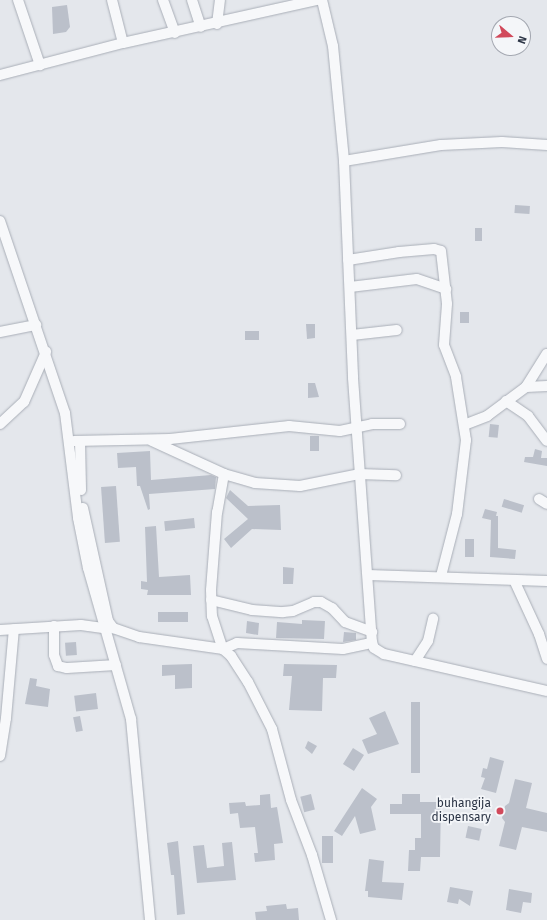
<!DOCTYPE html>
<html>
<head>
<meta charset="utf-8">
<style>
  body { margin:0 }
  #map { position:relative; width:547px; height:920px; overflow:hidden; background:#e4e7ec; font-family:"Fira Sans",sans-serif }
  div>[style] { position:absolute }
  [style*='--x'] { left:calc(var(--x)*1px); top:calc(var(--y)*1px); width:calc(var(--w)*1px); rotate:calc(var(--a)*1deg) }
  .building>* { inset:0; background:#bbc0ca; transform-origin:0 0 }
  .roads { filter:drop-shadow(0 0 1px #a9aeb7) drop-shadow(0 0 1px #a9aeb7) }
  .minor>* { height:10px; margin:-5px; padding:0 5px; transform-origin:5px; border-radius:5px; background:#f7f8fa }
  .dots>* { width:11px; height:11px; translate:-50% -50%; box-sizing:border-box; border:2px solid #f4f6f9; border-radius:50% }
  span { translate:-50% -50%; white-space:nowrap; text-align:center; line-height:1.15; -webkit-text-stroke:3.5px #f4f6f9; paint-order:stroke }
  .poi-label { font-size:12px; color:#2b3445 }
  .right { translate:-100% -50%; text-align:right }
  .north { position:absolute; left:491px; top:16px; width:40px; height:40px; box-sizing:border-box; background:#f4f6f9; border:1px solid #a4a8b1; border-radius:50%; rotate:109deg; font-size:11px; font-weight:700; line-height:16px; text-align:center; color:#2b3445 }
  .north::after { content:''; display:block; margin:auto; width:14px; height:18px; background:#d1495b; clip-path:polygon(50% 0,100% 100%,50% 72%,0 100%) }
</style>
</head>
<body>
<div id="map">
  <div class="building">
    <div style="clip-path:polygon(67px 5px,70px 27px,66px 32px,53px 34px,52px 7px)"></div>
    <div style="left:515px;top:205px;width:15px;height:8px;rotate:4deg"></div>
    <div style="left:475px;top:228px;width:7px;height:13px"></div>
    <div style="left:460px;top:312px;width:9px;height:11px"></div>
    <div style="clip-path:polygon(306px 324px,315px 324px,315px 338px,307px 339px)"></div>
    <div style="left:245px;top:331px;width:14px;height:9px"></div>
    <div style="clip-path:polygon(308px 383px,315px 383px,319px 397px,308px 398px)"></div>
    <div style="left:490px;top:424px;width:9px;height:13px;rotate:6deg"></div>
    <div style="left:310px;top:436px;width:9px;height:15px"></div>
    <div style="clip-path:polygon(535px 449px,542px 451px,541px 458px,547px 458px,547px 466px,524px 462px,525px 457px,533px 457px)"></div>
    <div style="clip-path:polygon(150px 451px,151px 480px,211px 475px,216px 477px,215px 489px,149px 494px,150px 509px,148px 510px,140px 486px,137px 486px,136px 467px,118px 468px,117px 453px)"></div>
    <div style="left:116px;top:486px;width:56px;height:15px;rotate:86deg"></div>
    <div style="clip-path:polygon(230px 490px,248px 506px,280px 505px,281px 530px,252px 529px,231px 548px,224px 539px,248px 519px,226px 498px)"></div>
    <div style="left:504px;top:499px;width:21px;height:8px;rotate:17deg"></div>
    <div style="clip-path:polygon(485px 509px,497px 512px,496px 516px,498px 516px,498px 548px,516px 550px,515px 559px,490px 557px,491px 520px,482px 518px)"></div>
    <div style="left:194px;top:518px;width:10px;height:30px;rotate:84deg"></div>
    <div style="clip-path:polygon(156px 526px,159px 577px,190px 575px,191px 595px,147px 595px,148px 590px,141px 589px,141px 581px,147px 582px,145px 527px)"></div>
    <div style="left:465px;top:539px;width:9px;height:18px"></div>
    <div style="clip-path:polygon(283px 567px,294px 568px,293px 584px,283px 584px)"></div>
    <div style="left:188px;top:612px;width:10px;height:30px;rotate:90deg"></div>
    <div style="clip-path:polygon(302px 620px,325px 621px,324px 639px,276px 638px,277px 622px,302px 624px)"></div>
    <div style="clip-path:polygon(247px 621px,259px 623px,258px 635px,246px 633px)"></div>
    <div style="clip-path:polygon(344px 632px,356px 633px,356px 640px,343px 642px)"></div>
    <div style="left:76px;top:642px;width:13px;height:11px;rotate:86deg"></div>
    <div style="clip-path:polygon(192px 664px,192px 688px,175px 689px,175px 675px,162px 676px,162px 665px)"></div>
    <div style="clip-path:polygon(284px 664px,337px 665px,336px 678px,323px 678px,322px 711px,289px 710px,292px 676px,283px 676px)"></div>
    <div style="clip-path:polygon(30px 678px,37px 679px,36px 686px,50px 689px,48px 707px,25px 704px)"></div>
    <div style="left:96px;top:693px;width:16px;height:22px;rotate:83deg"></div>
    <div style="left:411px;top:702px;width:9px;height:71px"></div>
    <div style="clip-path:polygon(385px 711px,399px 744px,368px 754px,362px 740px,377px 734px,369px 718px)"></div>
    <div style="left:80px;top:716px;width:15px;height:7px;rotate:79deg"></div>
    <div style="clip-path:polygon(308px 741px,317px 746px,312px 754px,305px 748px)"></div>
    <div style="left:353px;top:748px;width:13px;height:19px;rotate:32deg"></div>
    <div style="clip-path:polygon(490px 757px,504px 761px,496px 793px,481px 789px,485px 778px,481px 777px,483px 768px,487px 769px)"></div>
    <div style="clip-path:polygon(515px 779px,532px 783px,526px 808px,547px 813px,547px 832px,522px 827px,516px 850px,499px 846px,505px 822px,502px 818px,505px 806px,509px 803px)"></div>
    <div style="clip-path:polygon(362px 788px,377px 799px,371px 807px,376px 830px,360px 834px,355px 816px,342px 836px,334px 831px)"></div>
    <div style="clip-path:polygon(270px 794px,271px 808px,277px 807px,283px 843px,274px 844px,275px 860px,255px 862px,254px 853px,258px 853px,255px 827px,240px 828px,238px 813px,230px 814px,229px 803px,245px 802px,246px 806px,260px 805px,260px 795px)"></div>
    <div style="left:311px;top:794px;width:16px;height:11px;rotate:76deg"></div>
    <div style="clip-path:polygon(402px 794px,420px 794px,420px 802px,441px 802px,440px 857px,421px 857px,420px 871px,408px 871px,409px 850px,415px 850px,415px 838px,421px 838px,421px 814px,390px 814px,390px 804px,402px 804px)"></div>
    <div style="left:468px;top:826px;width:14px;height:12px;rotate:12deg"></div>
    <div style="left:322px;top:836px;width:11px;height:27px"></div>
    <div style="clip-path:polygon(178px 841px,185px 914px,177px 915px,174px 875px,171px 875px,167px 843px)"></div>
    <div style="clip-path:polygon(232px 842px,236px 880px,197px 883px,193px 846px,204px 845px,207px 868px,224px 866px,222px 843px)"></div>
    <div style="clip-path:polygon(369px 859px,384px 861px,382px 882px,404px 883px,402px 900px,368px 897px,368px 891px,365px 891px)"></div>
    <div style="clip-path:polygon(450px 887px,473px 891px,470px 906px,459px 899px,458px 904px,447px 902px)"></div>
    <div style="clip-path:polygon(509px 889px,532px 893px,531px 903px,523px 902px,521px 913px,506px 910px)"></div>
    <div style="clip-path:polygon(286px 904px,287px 909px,298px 908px,299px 920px,256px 920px,255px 912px,267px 911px,266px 906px)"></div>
  </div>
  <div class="roads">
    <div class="minor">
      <div style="--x:18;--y:0;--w:69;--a:71.3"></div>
      <div style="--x:112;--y:0;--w:44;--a:75.7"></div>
      <div style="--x:163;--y:0;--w:35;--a:70"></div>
      <div style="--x:192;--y:0;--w:28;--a:72"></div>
      <div style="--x:322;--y:0;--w:47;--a:76.6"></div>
      <div style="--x:333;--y:46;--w:116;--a:84.5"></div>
      <div style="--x:344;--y:161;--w:217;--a:87.6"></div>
      <div style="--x:353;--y:378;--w:266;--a:85.9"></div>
      <div style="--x:372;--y:643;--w:5;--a:68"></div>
      <div style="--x:374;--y:648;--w:12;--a:31"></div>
      <div style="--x:384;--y:654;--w:167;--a:12.8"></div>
      <div style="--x:217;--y:24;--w:24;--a:-83"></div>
      <div style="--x:0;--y:75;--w:127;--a:-14.6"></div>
      <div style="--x:123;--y:43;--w:199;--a:-12.5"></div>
      <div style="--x:344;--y:161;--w:98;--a:-9.4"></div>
      <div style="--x:441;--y:145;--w:61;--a:-2.8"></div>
      <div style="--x:502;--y:142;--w:45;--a:3.8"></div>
      <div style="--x:0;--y:221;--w:203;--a:71.3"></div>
      <div style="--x:65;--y:413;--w:106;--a:82.9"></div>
      <div style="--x:78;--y:518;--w:51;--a:78.7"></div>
      <div style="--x:88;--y:568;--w:157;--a:74.1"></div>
      <div style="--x:131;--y:719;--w:202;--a:84.6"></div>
      <div style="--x:348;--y:260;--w:52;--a:-8.9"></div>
      <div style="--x:399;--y:252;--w:35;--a:-5"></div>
      <div style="--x:434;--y:249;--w:7;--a:16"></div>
      <div style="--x:441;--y:251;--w:53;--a:83.5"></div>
      <div style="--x:447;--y:304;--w:41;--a:94.2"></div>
      <div style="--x:444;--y:345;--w:34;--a:69"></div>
      <div style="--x:456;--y:377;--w:64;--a:81"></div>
      <div style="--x:466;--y:440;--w:75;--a:96.9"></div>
      <div style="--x:457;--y:514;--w:64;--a:104.5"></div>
      <div style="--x:350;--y:287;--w:67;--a:-6.8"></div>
      <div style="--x:417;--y:279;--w:31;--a:19"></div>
      <div style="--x:0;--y:332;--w:37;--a:-11"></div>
      <div style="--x:352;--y:335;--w:45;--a:-6.3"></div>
      <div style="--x:526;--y:387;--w:39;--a:-58"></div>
      <div style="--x:506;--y:401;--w:27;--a:34"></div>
      <div style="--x:528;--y:416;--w:31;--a:53"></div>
      <div style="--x:0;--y:424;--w:33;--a:-43"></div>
      <div style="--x:24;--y:402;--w:55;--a:-66.3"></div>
      <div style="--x:464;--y:425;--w:25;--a:-21"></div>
      <div style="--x:487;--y:416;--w:49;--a:-36.6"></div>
      <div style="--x:526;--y:387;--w:21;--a:-3"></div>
      <div style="--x:74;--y:441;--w:96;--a:-1.2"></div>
      <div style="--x:170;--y:439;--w:120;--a:-6.2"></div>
      <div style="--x:289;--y:426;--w:51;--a:5.6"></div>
      <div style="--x:340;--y:431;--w:33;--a:-12"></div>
      <div style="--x:372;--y:424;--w:28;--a:0"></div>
      <div style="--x:80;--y:441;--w:49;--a:88.8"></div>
      <div style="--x:152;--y:441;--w:79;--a:24.6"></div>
      <div style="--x:224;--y:474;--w:32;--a:16"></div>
      <div style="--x:255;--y:483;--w:45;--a:3.8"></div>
      <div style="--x:300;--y:486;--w:60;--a:-11.5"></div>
      <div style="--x:359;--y:474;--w:37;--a:2"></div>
      <div style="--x:224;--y:474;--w:39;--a:100"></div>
      <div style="--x:217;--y:512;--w:78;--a:94.4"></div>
      <div style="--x:211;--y:590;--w:26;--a:88"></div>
      <div style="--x:212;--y:616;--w:35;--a:72"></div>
      <div style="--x:223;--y:649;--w:15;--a:-23"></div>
      <div style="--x:237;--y:643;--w:106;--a:3.2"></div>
      <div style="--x:343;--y:649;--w:30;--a:-12"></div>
      <div style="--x:539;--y:499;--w:9;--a:32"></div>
      <div style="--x:83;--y:508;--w:116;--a:77.5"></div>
      <div style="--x:108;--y:621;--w:9;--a:54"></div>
      <div style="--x:113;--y:628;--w:28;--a:19"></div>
      <div style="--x:139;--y:637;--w:85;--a:8.1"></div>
      <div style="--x:223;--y:649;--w:11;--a:41"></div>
      <div style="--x:231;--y:656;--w:31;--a:57"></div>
      <div style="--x:248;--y:682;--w:53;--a:62.9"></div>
      <div style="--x:272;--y:729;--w:73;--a:75"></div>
      <div style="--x:291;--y:800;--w:59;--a:69.1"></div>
      <div style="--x:312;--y:855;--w:68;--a:73.7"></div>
      <div style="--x:368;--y:575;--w:179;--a:1.9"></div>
      <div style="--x:514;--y:580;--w:60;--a:65.2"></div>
      <div style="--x:539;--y:634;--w:26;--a:72"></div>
      <div style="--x:211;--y:600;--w:42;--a:13.7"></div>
      <div style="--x:252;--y:610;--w:31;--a:4"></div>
      <div style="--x:283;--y:612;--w:10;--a:-6"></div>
      <div style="--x:293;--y:611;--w:23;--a:-23"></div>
      <div style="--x:314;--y:602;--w:7;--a:0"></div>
      <div style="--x:321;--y:602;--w:13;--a:29"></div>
      <div style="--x:332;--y:608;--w:19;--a:47"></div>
      <div style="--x:345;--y:622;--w:29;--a:20"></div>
      <div style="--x:54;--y:626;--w:29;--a:90"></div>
      <div style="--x:54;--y:655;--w:12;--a:70"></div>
      <div style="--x:58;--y:666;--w:9;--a:13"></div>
      <div style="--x:67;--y:668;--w:49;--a:-3.5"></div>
      <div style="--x:0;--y:630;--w:81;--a:-3.5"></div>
      <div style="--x:81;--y:625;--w:22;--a:8"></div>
      <div style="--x:415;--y:661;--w:24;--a:-57"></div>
      <div style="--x:428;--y:641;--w:23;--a:-77"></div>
      <div style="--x:0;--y:756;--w:38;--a:-81"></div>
      <div style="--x:6;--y:718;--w:89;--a:-84.9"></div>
    </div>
  </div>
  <div class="dots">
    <div style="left:500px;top:811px;background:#d1495b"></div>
  </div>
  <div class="poi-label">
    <span class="right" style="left:491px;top:811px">buhangija<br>dispensary</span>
  </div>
  <div class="north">N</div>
</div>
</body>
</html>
